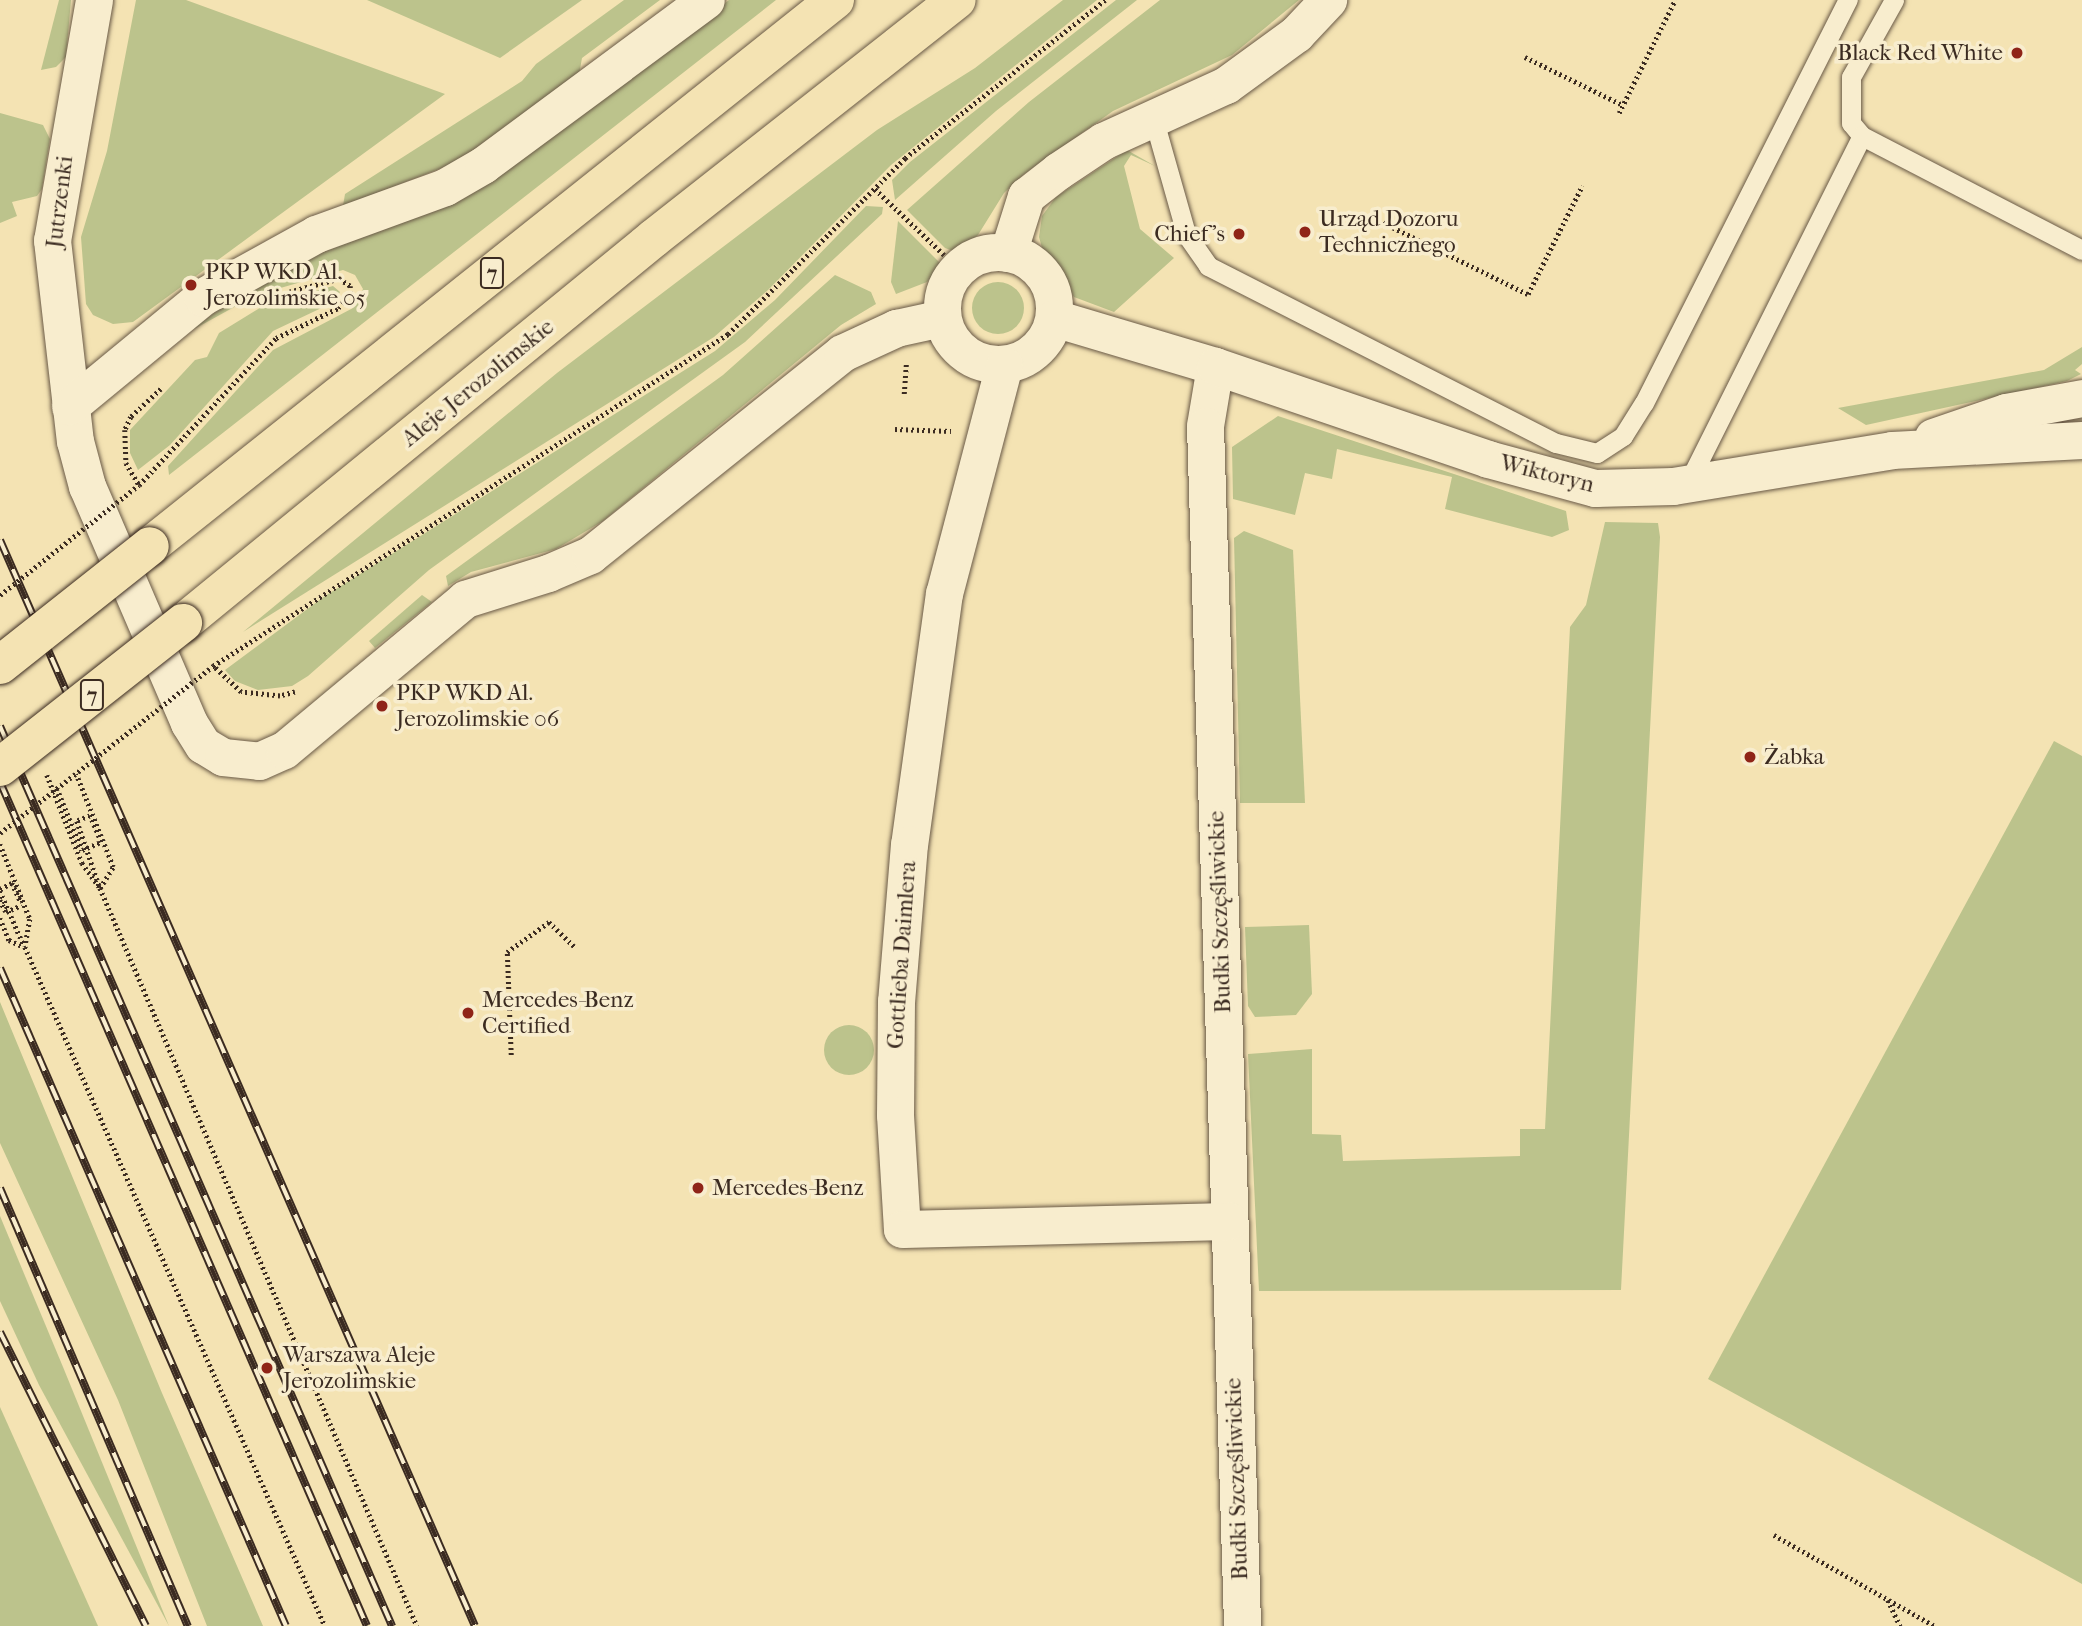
<!DOCTYPE html>
<html>
<head>
<meta charset="utf-8">
<style>
  body { margin:0 }
  #map { position:relative; width:2082px; height:1626px; overflow:hidden; background:#f4e3b3; font-family:"IM FELL French Canon",serif }
  div>[style] { position:absolute }
  [style*='--x'] { left:calc(var(--x)*1px); top:calc(var(--y)*1px); width:calc(var(--w)*1px); rotate:calc(var(--a)*1deg) }
  .green>* { inset:0; background:#bcc38c }
  .round { border-radius:50% }
  .path>* { height:4.5px; margin-top:-2.25px; transform-origin:0; background:repeating-linear-gradient(90deg,#3b2b21 0 2px,transparent 0 5.5px) }
  .roads { filter:drop-shadow(0 0 2px #695946) drop-shadow(0 0 2px #695946) }
  .service>* { height:19px; margin:-9.5px; padding:0 9.5px; transform-origin:9.5px; border-radius:9.5px; background:#f8edce }
  .minor>* { height:37px; margin:-18.5px; padding:0 18.5px; transform-origin:18.5px; border-radius:18.5px; background:#f8edce }
  .minor>.ring { margin:-18.5px; padding:0; box-sizing:content-box; background:none; border:37px solid #f8edce; border-radius:50% }
  .primary>* { height:38px; margin:-19px; padding:0 19px; transform-origin:19px; border-radius:19px; background:#f4e3b3 }
  .rail>* { height:8px; margin-top:-4px; transform-origin:0; background:repeating-linear-gradient(90deg,#f8edce 0 16px,#3b2b21 0 32px); box-sizing:border-box; border-block:2px solid #3b2b21 }
  .path-bridge>* { height:4.5px; margin-top:-2.25px; transform-origin:0; background:repeating-linear-gradient(90deg,#3b2b21 0 2px,transparent 0 5.5px) }
  .bridges { filter:drop-shadow(0 0 2px #3b2b21) drop-shadow(0 0 2px #3b2b21) }
  .primary-bridge>* { height:38px; margin:-19px; padding:0 19px; transform-origin:19px; border-radius:19px; background:#f4e3b3 }
  .dots>* { width:19px; height:19px; translate:-50% -50%; box-sizing:border-box; border:4px solid #f8edce; border-radius:50% }
  span { translate:-50% -50%; white-space:nowrap; text-align:center; line-height:1.15; -webkit-text-stroke:7px #f8edce; paint-order:stroke }
  .shield-label span { padding:2px 5px; background:#f8edce; border:2px solid; border-radius:5px; -webkit-text-stroke-width:0 }
  .shield-label { font-size:21px; color:#3b2b21; font-weight:700 }
  .poi-label { font-size:23px; color:#3b2b21 }
  .right { translate:-100% -50%; text-align:right }
  .left { translate:0 -50%; text-align:left }
  .street-label { font-size:23px; color:#3b2b21 }
</style>
</head>
<body>
<div id="map">
  <div class="green">
    <div style="clip-path:polygon(59px 0,71px 0,66px 57px,56px 67px,41px 70px)"></div>
    <div style="clip-path:polygon(136px 0,186px 0,445px 94px,133px 322px,113px 324px,93px 315px,86px 304px,81px 237px,107px 151px)"></div>
    <div style="clip-path:polygon(367px 0,582px 0,500px 58px)"></div>
    <div style="clip-path:polygon(624px 0,660px 0,582px 58px,579px 75px,487px 144px,447px 166px,343px 206px,345px 194px,522px 81px,536px 64px)"></div>
    <div style="clip-path:polygon(729px 0,776px 0,169px 475px,168px 466px,273px 350px,353px 308px,363px 289px,355px 275px,343px 270px,256px 295px,187px 333px,268px 273px,432px 211px,492px 182px)"></div>
    <div style="clip-path:polygon(1063px 0,1097px 0,891px 165px,768px 290px,714px 337px,243px 632px,557px 373px,877px 130px,975px 68px)"></div>
    <div style="clip-path:polygon(1116px 0,1137px 0,996px 111px,895px 200px,892px 180px,910px 162px)"></div>
    <div style="clip-path:polygon(1160px 0,1299px 0,1232px 55px,1113px 111px,1023px 175px,1004px 193px,978px 235px,956px 252px,945px 248px,907px 210px,1029px 102px)"></div>
    <div style="clip-path:polygon(0 113px,43px 125px,50px 139px,42px 189px,37px 196px,12px 202px,17px 216px,0 223px)"></div>
    <div style="clip-path:polygon(1127px 150px,1155px 166px,1131px 155px,1124px 166px,1140px 229px,1174px 258px,1114px 312px,1074px 297px,1044px 255px,1039px 237px,1042px 216px,1056px 197px)"></div>
    <div style="clip-path:polygon(866px 206px,883px 207px,882px 214px,745px 342px,429px 570px,308px 676px,292px 686px,258px 690px,235px 681px,225px 670px,325px 596px,715px 351px,775px 300px)"></div>
    <div style="clip-path:polygon(898px 221px,942px 265px,927px 282px,896px 294px,891px 282px)"></div>
    <div style="clip-path:polygon(835px 275px,871px 292px,876px 304px,841px 325px,603px 521px,556px 549px,471px 572px,448px 586px,446px 576px,723px 375px)"></div>
    <div class="round" style="left:972px;top:282px;width:52px;height:52px"></div>
    <div style="clip-path:polygon(333px 286px,340px 292px,334px 302px,273px 331px,170px 445px,138px 470px,130px 453px,130px 430px,195px 360px,207px 357px,219px 333px,263px 306px)"></div>
    <div style="clip-path:polygon(2082px 347px,2082px 364px,2075px 370px,2081px 374px,2067px 381px,1866px 425px,1838px 408px,2044px 370px)"></div>
    <div style="clip-path:polygon(1278px 416px,1566px 511px,1569px 530px,1552px 537px,1445px 509px,1452px 477px,1337px 449px,1332px 479px,1305px 473px,1295px 515px,1233px 499px,1232px 447px)"></div>
    <div style="clip-path:polygon(1605px 522px,1658px 523px,1660px 537px,1621px 1290px,1259px 1291px,1248px 1054px,1312px 1049px,1312px 1134px,1341px 1135px,1343px 1161px,1520px 1156px,1520px 1129px,1545px 1129px,1570px 627px,1586px 605px)"></div>
    <div style="clip-path:polygon(1244px 531px,1293px 550px,1305px 803px,1240px 803px,1234px 538px)"></div>
    <div style="clip-path:polygon(422px 595px,432px 602px,375px 648px,369px 641px)"></div>
    <div style="clip-path:polygon(2054px 741px,2082px 756px,2082px 1584px,1708px 1379px)"></div>
    <div style="clip-path:polygon(1309px 925px,1312px 994px,1296px 1015px,1255px 1017px,1248px 1006px,1245px 927px)"></div>
    <div style="clip-path:polygon(0 1002px,162px 1393px,263px 1626px,207px 1626px,118px 1400px,0 1143px)"></div>
    <div class="round" style="left:824px;top:1025px;width:50px;height:50px"></div>
    <div style="clip-path:polygon(0 1216px,63px 1367px,169px 1626px,39px 1385px,0 1301px)"></div>
    <div style="clip-path:polygon(0 1407px,98px 1626px,0 1626px)"></div>
  </div>
  <div class="path">
    <div style="--x:1525;--y:57;--w:109;--a:26.1"></div>
    <div style="--x:1619;--y:113;--w:126;--a:-63.6"></div>
    <div style="--x:875;--y:189;--w:115;--a:43.6"></div>
    <div style="--x:1378;--y:220;--w:167;--a:26.3"></div>
    <div style="--x:1528;--y:294;--w:121;--a:-63.4"></div>
    <div style="--x:161;--y:389;--w:41;--a:137"></div>
    <div style="--x:131;--y:417;--w:14;--a:115"></div>
    <div style="--x:125;--y:430;--w:33;--a:88"></div>
    <div style="--x:126;--y:463;--w:26;--a:59"></div>
    <div style="--x:139;--y:485;--w:201;--a:-47"></div>
    <div style="--x:276;--y:338;--w:69;--a:-25.8"></div>
    <div style="--x:338;--y:308;--w:19;--a:-51"></div>
    <div style="--x:350;--y:293;--w:7;--a:-90"></div>
    <div style="--x:350;--y:286;--w:13;--a:-148"></div>
    <div style="--x:339;--y:279;--w:51;--a:165.1"></div>
    <div style="--x:904;--y:394;--w:32;--a:-86"></div>
    <div style="--x:895;--y:429;--w:56;--a:2"></div>
    <div style="--x:295;--y:692;--w:16;--a:165"></div>
    <div style="--x:280;--y:696;--w:39;--a:-174"></div>
    <div style="--x:241;--y:692;--w:38;--a:-137"></div>
    <div style="--x:213;--y:666;--w:613;--a:-32.81"></div>
    <div style="--x:728;--y:334;--w:250;--a:-44.8"></div>
    <div style="--x:905;--y:158;--w:255;--a:-38.3"></div>
    <div style="--x:47;--y:775;--w:95;--a:68.3"></div>
    <div style="--x:82;--y:863;--w:31;--a:54"></div>
    <div style="--x:100;--y:888;--w:25;--a:-58"></div>
    <div style="--x:113;--y:867;--w:100;--a:-111.7"></div>
    <div style="--x:57;--y:788;--w:67;--a:68"></div>
    <div style="--x:101;--y:842;--w:28;--a:-113"></div>
    <div style="--x:90;--y:816;--w:14;--a:159"></div>
    <div style="--x:77;--y:821;--w:71;--a:71.1"></div>
    <div style="--x:100;--y:888;--w:803;--a:66.75"></div>
    <div style="--x:0;--y:844;--w:81;--a:68.2"></div>
    <div style="--x:30;--y:919;--w:28;--a:100"></div>
    <div style="--x:25;--y:947;--w:742;--a:66.16"></div>
    <div style="--x:0;--y:889;--w:13;--a:-27"></div>
    <div style="--x:12;--y:883;--w:21;--a:65"></div>
    <div style="--x:0;--y:891;--w:60;--a:66.4"></div>
    <div style="--x:0;--y:900;--w:13;--a:63"></div>
    <div style="--x:0;--y:918;--w:24;--a:68"></div>
    <div style="--x:9;--y:940;--w:17;--a:25"></div>
    <div style="--x:511;--y:1055;--w:103;--a:-92.2"></div>
    <div style="--x:507;--y:952;--w:52;--a:-35.5"></div>
    <div style="--x:549;--y:922;--w:35;--a:44"></div>
    <div style="--x:1774;--y:1535;--w:185;--a:29.5"></div>
    <div style="--x:1888;--y:1600;--w:29;--a:65"></div>
  </div>
  <div class="roads">
    <div class="service">
      <div style="--x:1894;--y:0;--w:88;--a:119.2"></div>
      <div style="--x:1851;--y:77;--w:46;--a:90"></div>
      <div style="--x:1851;--y:123;--w:17;--a:50"></div>
      <div style="--x:1862;--y:136;--w:248;--a:27.4"></div>
      <div style="--x:1153;--y:117;--w:122;--a:74.2"></div>
      <div style="--x:1186;--y:234;--w:39;--a:55"></div>
      <div style="--x:1208;--y:266;--w:390;--a:27"></div>
      <div style="--x:1556;--y:443;--w:42;--a:13.7"></div>
      <div style="--x:1597;--y:453;--w:31;--a:-33"></div>
      <div style="--x:1623;--y:436;--w:39;--a:-58"></div>
      <div style="--x:1644;--y:403;--w:452;--a:-63.2"></div>
      <div style="--x:1688;--y:483;--w:388;--a:-63.4"></div>
    </div>
    <div class="minor">
      <div style="--x:94;--y:0;--w:244;--a:99.9"></div>
      <div style="--x:52;--y:240;--w:202;--a:83.5"></div>
      <div style="--x:75;--y:441;--w:47;--a:75.1"></div>
      <div style="--x:87;--y:486;--w:258;--a:66.7"></div>
      <div style="--x:189;--y:723;--w:26;--a:58"></div>
      <div style="--x:203;--y:745;--w:23;--a:31"></div>
      <div style="--x:223;--y:757;--w:36;--a:6"></div>
      <div style="--x:259;--y:761;--w:27;--a:-24"></div>
      <div style="--x:284;--y:750;--w:236;--a:-39.8"></div>
      <div style="--x:465;--y:599;--w:87;--a:-17.4"></div>
      <div style="--x:548;--y:573;--w:46;--a:-23.2"></div>
      <div style="--x:590;--y:555;--w:323;--a:-38.7"></div>
      <div style="--x:842;--y:353;--w:60;--a:-24.8"></div>
      <div style="--x:896;--y:328;--w:47;--a:-12.3"></div>
      <div class="ring" style="left:942px;top:252px;width:75px;height:75px"></div>
      <div style="--x:1008;--y:253;--w:60;--a:-72.5"></div>
      <div style="--x:1026;--y:196;--w:41;--a:-38"></div>
      <div style="--x:1058;--y:171;--w:54;--a:-33.7"></div>
      <div style="--x:1103;--y:141;--w:135;--a:-24.5"></div>
      <div style="--x:1226;--y:85;--w:87;--a:-36.1"></div>
      <div style="--x:1296;--y:34;--w:47;--a:-46.7"></div>
      <div style="--x:1054;--y:318;--w:168;--a:16.6"></div>
      <div style="--x:1215;--y:366;--w:61;--a:99.5"></div>
      <div style="--x:1205;--y:426;--w:1201;--a:88.23"></div>
      <div style="--x:1004;--y:365;--w:236;--a:104.7"></div>
      <div style="--x:944;--y:593;--w:253;--a:97.9"></div>
      <div style="--x:909;--y:844;--w:158;--a:94.7"></div>
      <div style="--x:896;--y:1001;--w:114;--a:90.5"></div>
      <div style="--x:895;--y:1115;--w:114;--a:86.5"></div>
      <div style="--x:902;--y:1229;--w:327;--a:-1.4"></div>
      <div style="--x:1215;--y:366;--w:288;--a:18.8"></div>
      <div style="--x:1488;--y:459;--w:111;--a:15.2"></div>
      <div style="--x:1595;--y:488;--w:78;--a:-1.5"></div>
      <div style="--x:1673;--y:486;--w:222;--a:-9.3"></div>
      <div style="--x:1892;--y:450;--w:190;--a:-3"></div>
      <div style="--x:70;--y:406;--w:171;--a:-39.5"></div>
      <div style="--x:202;--y:297;--w:130;--a:-28.9"></div>
      <div style="--x:316;--y:234;--w:137;--a:-20"></div>
      <div style="--x:445;--y:187;--w:44;--a:-30.1"></div>
      <div style="--x:483;--y:165;--w:277;--a:-36.5"></div>
      <div style="--x:1933;--y:437;--w:77;--a:-18.9"></div>
      <div style="--x:2006;--y:412;--w:77;--a:-10.4"></div>
    </div>
    <div class="primary">
      <div style="--x:150;--y:546;--w:876;--a:-38.56"></div>
      <div style="--x:183;--y:623;--w:608;--a:-39.26"></div>
      <div style="--x:654;--y:238;--w:385;--a:-38.2"></div>
    </div>
  </div>
  <div class="rail">
    <div style="--x:0;--y:540;--w:1185;--a:66.38"></div>
    <div style="--x:0;--y:726;--w:982;--a:66.46"></div>
    <div style="--x:0;--y:782;--w:920;--a:66.5"></div>
    <div style="--x:0;--y:968;--w:717;--a:66.51"></div>
    <div style="--x:0;--y:1188;--w:477;--a:66.8"></div>
    <div style="--x:0;--y:1332;--w:328;--a:63.6"></div>
  </div>
  <div class="path-bridge">
    <div style="--x:0;--y:595;--w:177;--a:-38.4"></div>
    <div style="--x:0;--y:833;--w:271;--a:-38.1"></div>
    <div style="--x:82;--y:850;--w:21;--a:-23"></div>
    <div style="--x:6;--y:912;--w:17;--a:-24"></div>
  </div>
  <div class="bridges">
    <div class="primary-bridge">
      <div style="--x:0;--y:665;--w:191;--a:-38.4"></div>
      <div style="--x:0;--y:767;--w:233;--a:-38.2"></div>
    </div>
  </div>
  <div class="dots">
    <div style="left:2017px;top:53px;background:#8f2418"></div>
    <div style="left:1305px;top:232px;background:#8f2418"></div>
    <div style="left:1239px;top:234px;background:#8f2418"></div>
    <div style="left:191px;top:285px;background:#8f2418"></div>
    <div style="left:382px;top:706px;background:#8f2418"></div>
    <div style="left:1750px;top:757px;background:#8f2418"></div>
    <div style="left:468px;top:1013px;background:#8f2418"></div>
    <div style="left:698px;top:1188px;background:#8f2418"></div>
    <div style="left:267px;top:1368px;background:#8f2418"></div>
  </div>
  <div class="shield-label">
    <span style="left:492px;top:273px">7</span>
    <span style="left:92px;top:695px">7</span>
  </div>
  <div class="poi-label">
    <span class="right" style="left:2003px;top:53px">Black Red White</span>
    <span class="left" style="left:1319px;top:232px">Urząd Dozoru<br>Technicznego</span>
    <span class="right" style="left:1225px;top:234px">Chief's</span>
    <span class="left" style="left:205px;top:285px">PKP WKD Al.<br>Jerozolimskie 05</span>
    <span class="left" style="left:396px;top:706px">PKP WKD Al.<br>Jerozolimskie 06</span>
    <span class="left" style="left:1764px;top:757px">Żabka</span>
    <span class="left" style="left:482px;top:1013px">Mercedes-Benz<br>Certified</span>
    <span class="left" style="left:712px;top:1188px">Mercedes-Benz</span>
    <span class="left" style="left:283px;top:1368px">Warszawa Aleje<br>Jerozolimskie</span>
  </div>
  <div class="street-label">
    <span style="left:60px;top:202px;rotate:-83deg">Jutrzenki</span>
    <span style="left:478px;top:383px;rotate:-39deg">Aleje Jerozolimskie</span>
    <span style="left:1547px;top:474px;rotate:14deg">Wiktoryn</span>
    <span style="left:1220px;top:912px;rotate:-92deg">Budki Szczęśliwickie</span>
    <span style="left:902px;top:955px;rotate:-86deg">Gottlieba Daimlera</span>
    <span style="left:1237px;top:1479px;rotate:-92deg">Budki Szczęśliwickie</span>
  </div>
</div>
</body>
</html>
